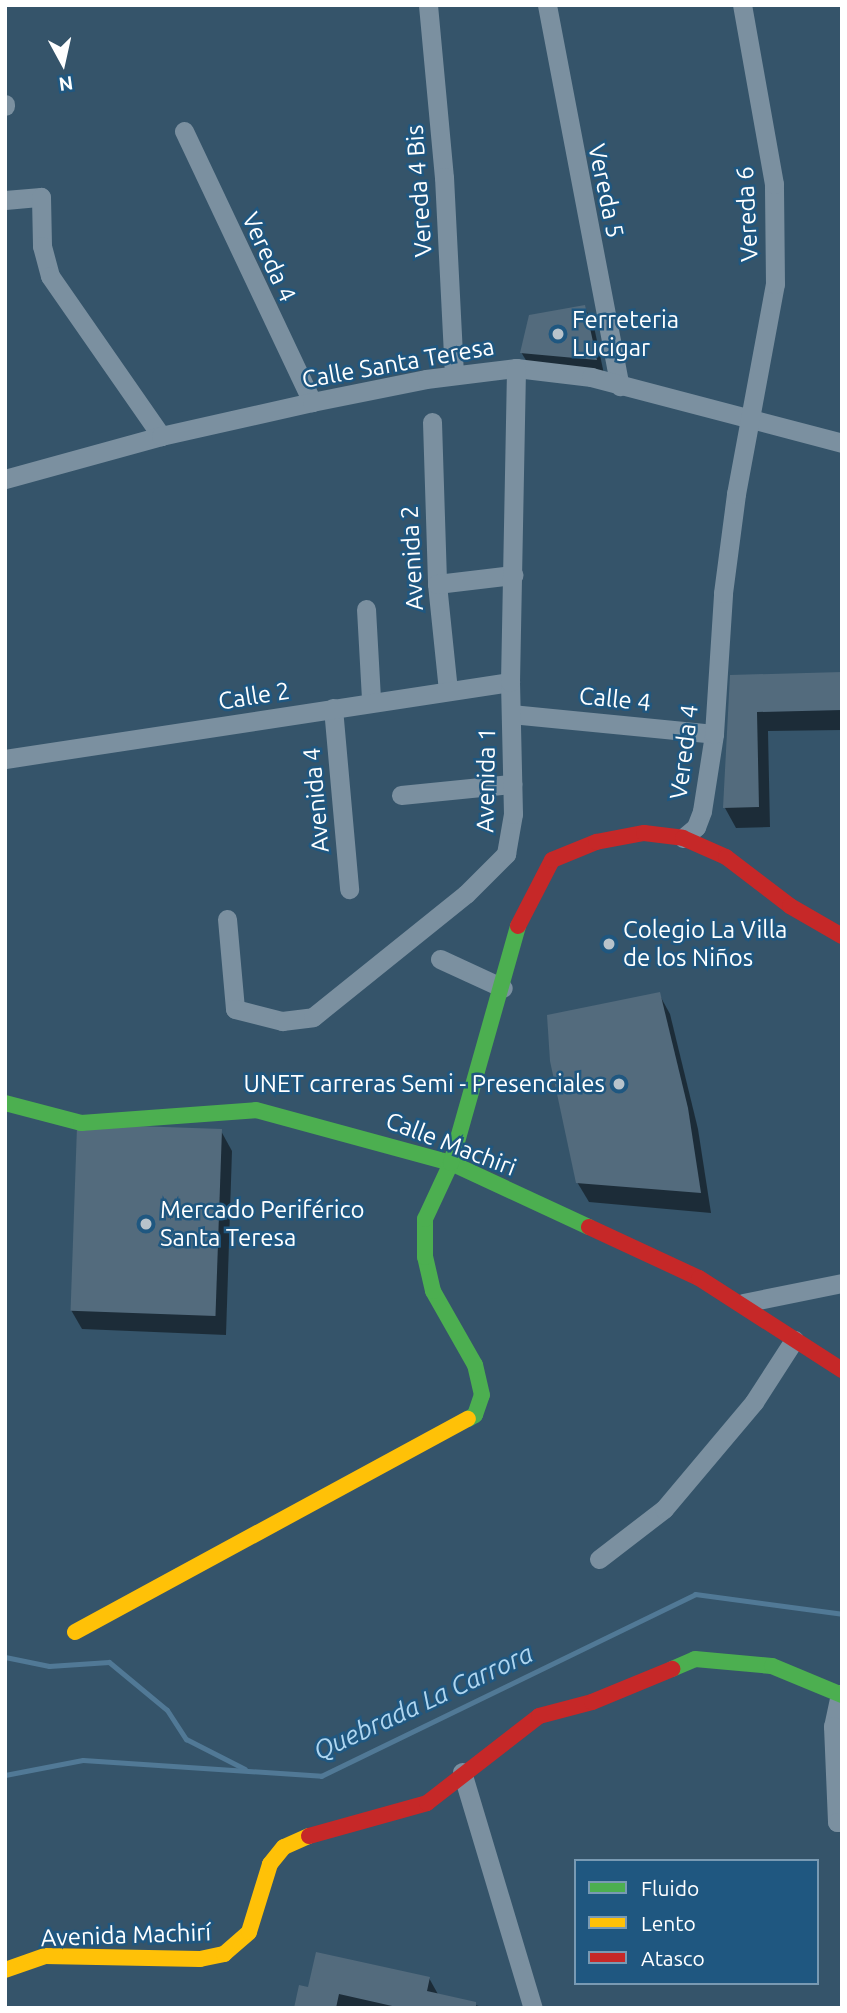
<!DOCTYPE html>
<html>
<head>
<meta charset="utf-8">
<style>
  body { margin:0 }
  #map { position:relative; width:847px; height:2013px; overflow:hidden; background:#35546a; font-family:Ubuntu,sans-serif }
  div>[style] { position:absolute }
  [style*='--x'] { left:calc(var(--x)*1px); top:calc(var(--y)*1px); width:calc(var(--w)*1px); rotate:calc(var(--a)*1deg) }
  .shadow>* { inset:0; background:#0007 }
  .stream>* { height:5px; margin:-2.5px; padding:0 2.5px; transform-origin:2.5px; border-radius:2.5px; background:#517996 }
  .building>* { inset:0; background:#536b7d; transform-origin:0 0 }
  .street>* { height:19px; margin:-9.5px; padding:0 9.5px; transform-origin:9.5px; border-radius:9.5px; background:#7b90a0 }
  .fast>* { height:16px; margin:-8px; padding:0 8px; transform-origin:8px; border-radius:8px; background:#4caf50 }
  .slow>* { height:16px; margin:-8px; padding:0 8px; transform-origin:8px; border-radius:8px; background:#ffc107 }
  .jam>* { height:16px; margin:-8px; padding:0 8px; transform-origin:8px; border-radius:8px; background:#c62828 }
  .dots>* { width:19px; height:19px; translate:-50% -50%; box-sizing:border-box; border:4px solid #1f5780; border-radius:50% }
  span { translate:-50% -50%; white-space:nowrap; text-align:center; line-height:1.15; -webkit-text-stroke:5px #1f5780; paint-order:stroke }
  .street-label { font-size:24px; color:#fff }
  .poi-label { font-size:24px; color:#fff }
  .left { translate:0 -50%; text-align:left }
  .right { translate:-100% -50%; text-align:right }
  .water-label { font-size:26px; color:#afd6f0; font-style:italic }
  .frame { position:absolute; inset:0; border:7px solid #fff; pointer-events:none }
  .legend { position:absolute; left:574px; top:1859px; width:245px; height:126px; box-sizing:border-box; background:#1f5780; border:2px solid #799ab3; margin:0; padding:9px 12px; list-style:none; font-size:21px; color:#fff }
  .legend li { display:flex; align-items:center; gap:14px; height:35px }
  .legend b { width:35px; border:2px solid #799ab3 }
  .north { position:absolute; left:28px; top:28px; width:70px; height:70px; -webkit-text-stroke:5px #1f5780; paint-order:stroke; rotate:172deg; font-size:19px; font-weight:700; line-height:28px; text-align:center; color:#fff }
  .north::after { content:''; display:block; margin:auto; width:24px; height:32px; background:#fff; clip-path:polygon(50% 0,100% 100%,50% 72%,0 100%) }
</style>
</head>
<body>
<div id="map">
  <div class="shadow">
    <div style="clip-path:polygon(584px 307px,593px 322px,604px 374px,530px 367px,521px 352px)"></div>
    <div style="clip-path:polygon(842px 674px,842px 730px,768px 731px,770px 827px,736px 828px,725px 808px,732px 676px)"></div>
    <div style="clip-path:polygon(659px 994px,670px 1014px,698px 1129px,711px 1213px,589px 1202px,577px 1182px)"></div>
    <div style="clip-path:polygon(221px 1131px,232px 1151px,226px 1335px,82px 1329px,71px 1310px)"></div>
    <div style="clip-path:polygon(429px 1978px,439px 1996px,487px 2008px,296px 2008px,310px 1989px)"></div>
  </div>
  <div class="stream">
    <div style="--x:5;--y:1657;--w:45;--a:11.6"></div>
    <div style="--x:49;--y:1666;--w:60;--a:-3.8"></div>
    <div style="--x:109;--y:1662;--w:75;--a:39.6"></div>
    <div style="--x:167;--y:1710;--w:35;--a:57"></div>
    <div style="--x:186;--y:1739;--w:66;--a:27"></div>
    <div style="--x:5;--y:1775;--w:79;--a:-10.9"></div>
    <div style="--x:83;--y:1760;--w:239;--a:3.8"></div>
    <div style="--x:321;--y:1776;--w:416;--a:-25.9"></div>
    <div style="--x:695;--y:1594;--w:148;--a:7.7"></div>
  </div>
  <div class="building">
    <div style="clip-path:polygon(585px 305px,597px 360px,520px 353px,529px 315px)"></div>
    <div style="clip-path:polygon(842px 672px,842px 710px,757px 712px,759px 807px,723px 808px,730px 675px)"></div>
    <div style="clip-path:polygon(660px 992px,688px 1108px,701px 1193px,576px 1183px,550px 1061px,547px 1015px)"></div>
    <div style="left:222px;top:1129px;width:187px;height:145px;rotate:92deg"></div>
    <div style="clip-path:polygon(316px 1952px,430px 1977px,427px 1991px,476px 2002px,476px 2008px,401px 2008px,339px 1994px,336px 2008px,294px 2008px,299px 1985px,308px 1987px)"></div>
  </div>
  <div class="street">
    <div style="--x:428;--y:5;--w:173;--a:84.7"></div>
    <div style="--x:444;--y:177;--w:197;--a:87.1"></div>
    <div style="--x:547;--y:5;--w:388;--a:79.2"></div>
    <div style="--x:5;--y:104;--w:2;--a:90"></div>
    <div style="--x:184;--y:131;--w:300;--a:64.7"></div>
    <div style="--x:5;--y:200;--w:36;--a:-5"></div>
    <div style="--x:41;--y:197;--w:49;--a:88.8"></div>
    <div style="--x:42;--y:246;--w:31;--a:75"></div>
    <div style="--x:50;--y:276;--w:195;--a:55.2"></div>
    <div style="--x:432;--y:422;--w:162;--a:88.2"></div>
    <div style="--x:437;--y:584;--w:107;--a:84.1"></div>
    <div style="--x:5;--y:479;--w:162;--a:-15.4"></div>
    <div style="--x:161;--y:436;--w:155;--a:-12.7"></div>
    <div style="--x:312;--y:402;--w:116;--a:-11.4"></div>
    <div style="--x:426;--y:379;--w:91;--a:-7"></div>
    <div style="--x:516;--y:368;--w:76;--a:6.8"></div>
    <div style="--x:591;--y:377;--w:260;--a:14.7"></div>
    <div style="--x:437;--y:584;--w:77;--a:-6.8"></div>
    <div style="--x:366;--y:609;--w:90;--a:86.8"></div>
    <div style="--x:333;--y:708;--w:182;--a:84.9"></div>
    <div style="--x:511;--y:714;--w:204;--a:5.6"></div>
    <div style="--x:5;--y:759;--w:511;--a:-8.67"></div>
    <div style="--x:401;--y:795;--w:112;--a:-5.7"></div>
    <div style="--x:683;--y:838;--w:17;--a:-40"></div>
    <div style="--x:696;--y:827;--w:17;--a:-69"></div>
    <div style="--x:702;--y:811;--w:78;--a:-81.1"></div>
    <div style="--x:714;--y:734;--w:141;--a:-86.3"></div>
    <div style="--x:723;--y:593;--w:100;--a:-82.5"></div>
    <div style="--x:736;--y:494;--w:214;--a:-79.5"></div>
    <div style="--x:775;--y:284;--w:100;--a:-90.6"></div>
    <div style="--x:774;--y:184;--w:182;--a:-100.1"></div>
    <div style="--x:227;--y:919;--w:90;--a:84.9"></div>
    <div style="--x:235;--y:1009;--w:49;--a:14.3"></div>
    <div style="--x:282;--y:1021;--w:31;--a:-7"></div>
    <div style="--x:313;--y:1017;--w:196;--a:-38.8"></div>
    <div style="--x:466;--y:894;--w:57;--a:-45"></div>
    <div style="--x:506;--y:854;--w:41;--a:-80.1"></div>
    <div style="--x:513;--y:814;--w:132;--a:-91.3"></div>
    <div style="--x:510;--y:682;--w:314;--a:-88.9"></div>
    <div style="--x:440;--y:959;--w:69;--a:24.7"></div>
    <div style="--x:743;--y:1303;--w:101;--a:-11.4"></div>
    <div style="--x:599;--y:1559;--w:82;--a:-37.6"></div>
    <div style="--x:664;--y:1509;--w:140;--a:-49.9"></div>
    <div style="--x:754;--y:1402;--w:74;--a:-57.2"></div>
    <div style="--x:840;--y:1694;--w:33;--a:102"></div>
    <div style="--x:833;--y:1726;--w:96;--a:87.6"></div>
    <div style="--x:837;--y:1822;--w:5;--a:0"></div>
    <div style="--x:462;--y:1772;--w:246;--a:73.3"></div>
  </div>
  <div class="fast">
    <div style="--x:5;--y:1103;--w:79;--a:14.7"></div>
    <div style="--x:81;--y:1123;--w:175;--a:-4.2"></div>
    <div style="--x:256;--y:1110;--w:202;--a:15.2"></div>
    <div style="--x:451;--y:1163;--w:152;--a:24.9"></div>
    <div style="--x:468;--y:1419;--w:8;--a:-30"></div>
    <div style="--x:475;--y:1415;--w:21;--a:-71"></div>
    <div style="--x:482;--y:1395;--w:31;--a:-103"></div>
    <div style="--x:475;--y:1365;--w:85;--a:-119.6"></div>
    <div style="--x:433;--y:1291;--w:35;--a:-103"></div>
    <div style="--x:425;--y:1257;--w:38;--a:-90"></div>
    <div style="--x:425;--y:1219;--w:62;--a:-65.1"></div>
    <div style="--x:451;--y:1163;--w:246;--a:-74.2"></div>
    <div style="--x:672;--y:1669;--w:25;--a:-23"></div>
    <div style="--x:695;--y:1659;--w:77;--a:5.2"></div>
    <div style="--x:772;--y:1666;--w:76;--a:22.5"></div>
  </div>
  <div class="slow">
    <div style="--x:75;--y:1632;--w:447;--a:-28.5"></div>
    <div style="--x:5;--y:1970;--w:42;--a:-19.3"></div>
    <div style="--x:45;--y:1956;--w:155;--a:1.1"></div>
    <div style="--x:200;--y:1959;--w:25;--a:-12"></div>
    <div style="--x:224;--y:1954;--w:33;--a:-41"></div>
    <div style="--x:249;--y:1932;--w:71;--a:-72.8"></div>
    <div style="--x:270;--y:1864;--w:22;--a:-51"></div>
    <div style="--x:284;--y:1847;--w:27;--a:-24"></div>
  </div>
  <div class="jam">
    <div style="--x:518;--y:926;--w:74;--a:-62.7"></div>
    <div style="--x:552;--y:860;--w:48;--a:-22.2"></div>
    <div style="--x:596;--y:842;--w:49;--a:-10.6"></div>
    <div style="--x:644;--y:833;--w:39;--a:7"></div>
    <div style="--x:683;--y:838;--w:47;--a:23.8"></div>
    <div style="--x:726;--y:857;--w:81;--a:37.4"></div>
    <div style="--x:790;--y:906;--w:60;--a:30"></div>
    <div style="--x:589;--y:1227;--w:121;--a:24.9"></div>
    <div style="--x:699;--y:1278;--w:170;--a:32.8"></div>
    <div style="--x:309;--y:1836;--w:123;--a:-15.6"></div>
    <div style="--x:427;--y:1803;--w:142;--a:-37.8"></div>
    <div style="--x:539;--y:1716;--w:55;--a:-14.8"></div>
    <div style="--x:592;--y:1702;--w:87;--a:-22.4"></div>
  </div>
  <div class="dots">
    <div style="left:558px;top:334px;background:#b8c3cb"></div>
    <div style="left:609px;top:944px;background:#b8c3cb"></div>
    <div style="left:619px;top:1084px;background:#b8c3cb"></div>
    <div style="left:146px;top:1224px;background:#b8c3cb"></div>
  </div>
  <div class="street-label">
    <span style="left:419px;top:191px;rotate:-94deg">Vereda 4 Bis</span>
    <span style="left:606px;top:191px;rotate:78deg">Vereda 5</span>
    <span style="left:747px;top:214px;rotate:-93deg">Vereda 6</span>
    <span style="left:269px;top:257px;rotate:65deg">Vereda 4</span>
    <span style="left:398px;top:363px;rotate:-10deg">Calle Santa Teresa</span>
    <span style="left:412px;top:558px;rotate:-93deg">Avenida 2</span>
    <span style="left:254px;top:696px;rotate:-9deg">Calle 2</span>
    <span style="left:615px;top:699px;rotate:6deg">Calle 4</span>
    <span style="left:684px;top:752px;rotate:-83deg">Vereda 4</span>
    <span style="left:486px;top:780px;rotate:-89deg">Avenida 1</span>
    <span style="left:316px;top:800px;rotate:-95deg">Avenida 4</span>
    <span style="left:451px;top:1144px;rotate:21deg">Calle Machiri</span>
    <span style="left:126px;top:1935px;rotate:-2deg">Avenida Machirí</span>
  </div>
  <div class="poi-label">
    <span class="left" style="left:572px;top:334px">Ferreteria<br>Lucigar</span>
    <span class="left" style="left:623px;top:944px">Colegio La Villa<br>de los Niños</span>
    <span class="right" style="left:605px;top:1084px">UNET carreras Semi - Presenciales</span>
    <span class="left" style="left:160px;top:1224px">Mercado Periférico<br>Santa Teresa</span>
  </div>
  <div class="water-label">
    <span style="left:423px;top:1702px;rotate:-25deg">Quebrada La Carrora</span>
  </div>
  <div class="frame"></div>
  <ul class="legend">
  <li><b style="height:9px;background:#4caf50"></b>Fluido</li>
  <li><b style="height:9px;background:#ffc107"></b>Lento</li>
  <li><b style="height:9px;background:#c62828"></b>Atasco</li>
  </ul>
  <div class="north">N</div>
</div>
</body>
</html>
